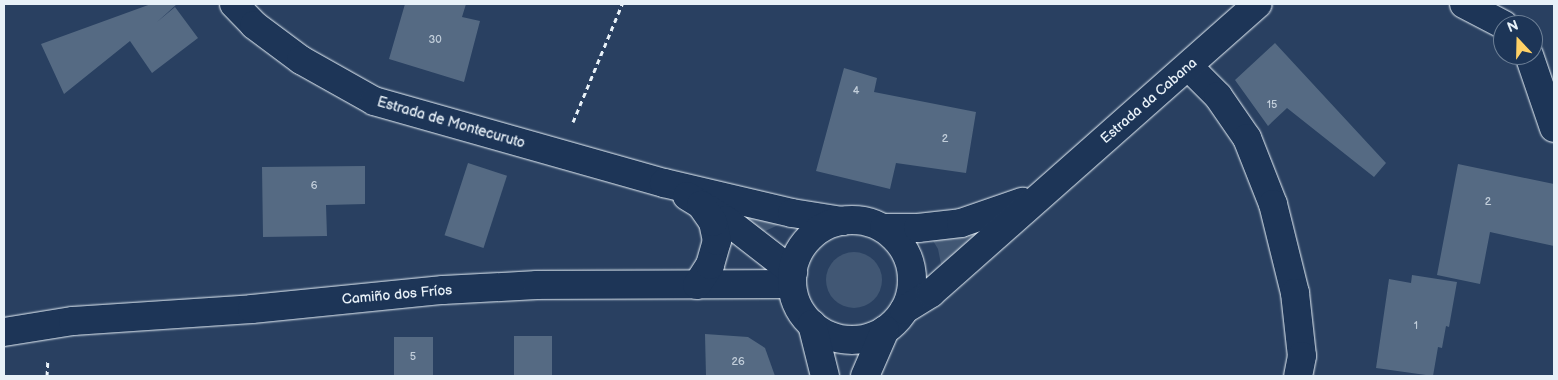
<!DOCTYPE html>
<html>
<head>
<meta charset="utf-8">
<style>
  body { margin:0 }
  #map { position:relative; width:1558px; height:380px; overflow:hidden; background:#294061; font-family:"Balsamiq Sans",sans-serif }
  div>[style] { position:absolute }
  [style*='--x'] { left:calc(var(--x)*1px); top:calc(var(--y)*1px); width:calc(var(--w)*1px); rotate:calc(var(--a)*1deg) }
  .green>* { inset:0; background:#415774 }
  .round { border-radius:50% }
  .building>* { inset:0; background:#556a83; transform-origin:0 0 }
  .path>* { height:3px; margin-top:-1.5px; transform-origin:0; background:repeating-linear-gradient(90deg,#e8f1f8 0 5px,transparent 0 9px) }
  .roads { filter:drop-shadow(0 0 1px #e8f1f8) drop-shadow(0 0 1px #e8f1f8) }
  .street>* { height:28px; margin:-14px; padding:0 14px; transform-origin:14px; border-radius:14px; background:#1d3557 }
  .secondary>* { height:28px; margin:-14px; padding:0 14px; transform-origin:14px; border-radius:14px; background:#1d3557 }
  .secondary>.ring { margin:-14px; padding:0; box-sizing:content-box; background:none; border:28px solid #1d3557; border-radius:50% }
  span { translate:-50% -50%; white-space:nowrap; text-align:center; line-height:1.15; -webkit-text-stroke:5px #1d3557; paint-order:stroke }
  .number-label { font-size:11px; color:#c3cfdb }
  .number-label span { -webkit-text-stroke-width:0 }
  .street-label { font-size:14px; color:#e8f1f8 }
  .frame { position:absolute; inset:0; border:5px solid #e8f1f8; pointer-events:none }
  .north { position:absolute; left:1493px; top:15px; width:50px; height:50px; box-sizing:border-box; background:#1d3557; border:1px solid #6e8097; border-radius:50%; rotate:339deg; font-size:14px; font-weight:700; line-height:20px; text-align:center; color:#e8f1f8 }
  .north::after { content:''; display:block; margin:auto; width:18px; height:22px; background:#ffd166; clip-path:polygon(50% 0,100% 100%,50% 72%,0 100%) }
</style>
</head>
<body>
<div id="map">
  <div class="green">
    <div style="clip-path:polygon(715px 203px,787px 221px,761px 233px)"></div>
    <div style="clip-path:polygon(999px 222px,942px 269px,938px 249px,932px 239px)"></div>
    <div class="round" style="left:826px;top:252px;width:56px;height:56px"></div>
  </div>
  <div class="building">
    <div style="clip-path:polygon(151px 4px,177px 4px,157px 22px,175px 7px,198px 38px,152px 73px,130px 41px,64px 94px,41px 44px)"></div>
    <div style="clip-path:polygon(405px 4px,466px 4px,462px 17px,480px 21px,464px 82px,389px 59px)"></div>
    <div style="clip-path:polygon(1275px 43px,1386px 163px,1374px 177px,1287px 108px,1268px 126px,1235px 80px)"></div>
    <div style="clip-path:polygon(844px 68px,877px 78px,874px 92px,976px 112px,966px 173px,896px 163px,890px 189px,816px 171px)"></div>
    <div style="left:468px;top:163px;width:41px;height:76px;rotate:18deg"></div>
    <div style="clip-path:polygon(1458px 164px,1554px 184px,1554px 246px,1490px 232px,1480px 284px,1437px 275px)"></div>
    <div style="clip-path:polygon(365px 166px,365px 204px,326px 205px,327px 236px,263px 237px,262px 167px)"></div>
    <div style="clip-path:polygon(1412px 275px,1457px 282px,1449px 327px,1446px 326px,1442px 348px,1438px 347px,1433px 376px,1376px 368px,1389px 279px,1411px 283px)"></div>
    <div style="clip-path:polygon(705px 334px,748px 337px,765px 348px,775px 376px,706px 376px)"></div>
    <div style="left:514px;top:336px;width:38px;height:40px"></div>
    <div style="left:394px;top:337px;width:39px;height:39px"></div>
  </div>
  <div class="path">
    <div style="--x:573;--y:122;--w:128;--a:-67.4"></div>
    <div style="--x:47;--y:376;--w:17;--a:-87"></div>
  </div>
  <div class="roads">
    <div class="street">
      <div style="--x:1464;--y:4;--w:45;--a:27.7"></div>
      <div style="--x:1529;--y:55;--w:77;--a:71.1"></div>
      <div style="--x:1189;--y:67;--w:41;--a:45"></div>
      <div style="--x:1218;--y:96;--w:51;--a:55.4"></div>
      <div style="--x:1247;--y:138;--w:71;--a:68.5"></div>
      <div style="--x:1273;--y:204;--w:92;--a:76.1"></div>
      <div style="--x:1295;--y:293;--w:63;--a:83.7"></div>
      <div style="--x:1302;--y:356;--w:20;--a:101"></div>
      <div style="--x:4;--y:332;--w:70;--a:-9.1"></div>
      <div style="--x:73;--y:321;--w:179;--a:-3.8"></div>
      <div style="--x:252;--y:309;--w:192;--a:-5.7"></div>
      <div style="--x:443;--y:290;--w:94;--a:-3"></div>
      <div style="--x:537;--y:285;--w:255;--a:-0.2"></div>
    </div>
    <div class="secondary">
      <div style="--x:234;--y:4;--w:29;--a:46"></div>
      <div style="--x:254;--y:25;--w:59;--a:36.7"></div>
      <div style="--x:301;--y:60;--w:84;--a:29.3"></div>
      <div style="--x:374;--y:101;--w:301;--a:15.8"></div>
      <div style="--x:664;--y:183;--w:131;--a:13.2"></div>
      <div style="--x:792;--y:213;--w:51;--a:9.1"></div>
      <div style="--x:687;--y:196;--w:46;--a:31.6"></div>
      <div style="--x:726;--y:220;--w:85;--a:37.8"></div>
      <div class="ring" style="left:792px;top:220px;width:92px;height:92px"></div>
      <div style="--x:884;--y:228;--w:34;--a:0"></div>
      <div style="--x:918;--y:228;--w:43;--a:-6.6"></div>
      <div style="--x:961;--y:223;--w:65;--a:-19"></div>
      <div style="--x:697;--y:285;--w:24;--a:-57"></div>
      <div style="--x:710;--y:265;--w:25;--a:-74"></div>
      <div style="--x:717;--y:241;--w:19;--a:-102"></div>
      <div style="--x:713;--y:222;--w:21;--a:-125"></div>
      <div style="--x:904;--y:310;--w:32;--a:-32"></div>
      <div style="--x:931;--y:293;--w:436;--a:-41.5"></div>
      <div style="--x:812;--y:324;--w:54;--a:76"></div>
      <div style="--x:865;--y:376;--w:50;--a:-66.5"></div>
    </div>
  </div>
  <div class="number-label">
    <span style="left:435px;top:40px">30</span>
    <span style="left:856px;top:91px">4</span>
    <span style="left:1272px;top:105px">15</span>
    <span style="left:945px;top:139px">2</span>
    <span style="left:314px;top:186px">6</span>
    <span style="left:1488px;top:202px">2</span>
    <span style="left:1416px;top:326px">1</span>
    <span style="left:413px;top:357px">5</span>
    <span style="left:738px;top:362px">26</span>
  </div>
  <div class="street-label">
    <span style="left:1149px;top:101px;rotate:-41deg">Estrada da Cabana</span>
    <span style="left:451px;top:123px;rotate:16deg">Estrada de Montecuruto</span>
    <span style="left:397px;top:295px;rotate:-5deg">Camiño dos Fríos</span>
  </div>
  <div class="frame"></div>
  <div class="north">N</div>
</div>
</body>
</html>
